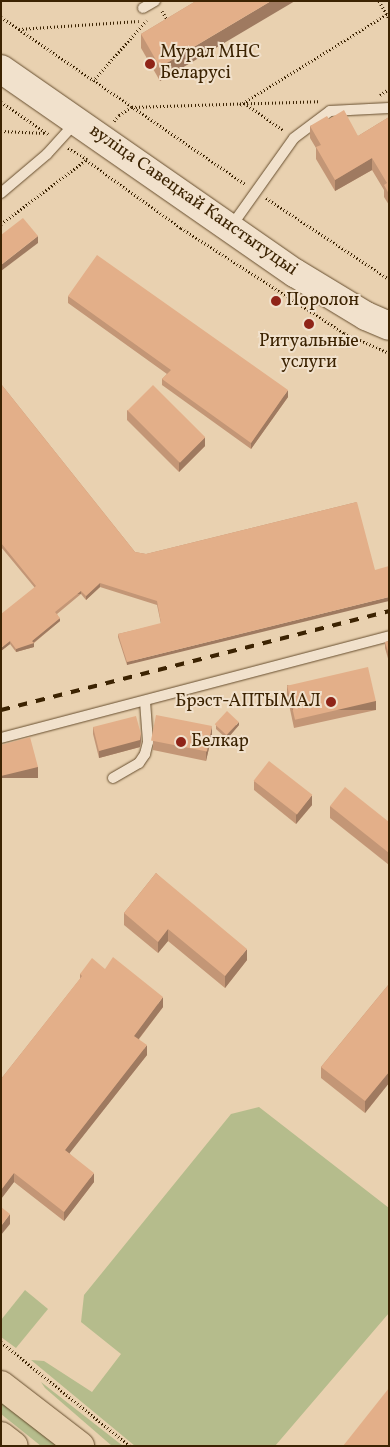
<!DOCTYPE html>
<html>
<head>
<meta charset="utf-8">
<style>
  body { margin:0 }
  #map { position:relative; width:390px; height:1447px; overflow:hidden; background:#e9d1b0; font-family:Vollkorn,serif }
  div>[style] { position:absolute }
  [style*='--x'] { left:calc(var(--x)*1px); top:calc(var(--y)*1px); width:calc(var(--w)*1px); rotate:calc(var(--a)*1deg) }
  .green>* { inset:0; background:#b5bc8c }
  .path>* { height:3px; margin-top:-1.5px; transform-origin:0; background:repeating-linear-gradient(90deg,#3c2302 0 1px,transparent 0 3.5px) }
  .roads { filter:drop-shadow(0 0 1px #674e2e) drop-shadow(0 0 1px #674e2e) }
  .service>* { height:10px; margin:-5px; padding:0 5px; transform-origin:5px; border-radius:5px; background:#f1e1cc }
  .secondary>* { height:28px; margin:-14px; padding:0 14px; transform-origin:14px; border-radius:14px; background:#f1e1cc }
  .primary>* { height:28px; margin:-14px; padding:0 14px; transform-origin:14px; border-radius:14px; background:#e9d1b0 }
  .rail>* { height:4px; margin-top:-2px; transform-origin:0; background:repeating-linear-gradient(90deg,#3c2302 0 9px,transparent 0 18px) }
  .wall>* { inset:0; background:#c39676 }
  .shaded-wall>* { inset:0; background:#9f7a60; transform-origin:0 0 }
  .building>* { inset:0; background:#e3af89; transform-origin:0 0 }
  .dots>* { width:14px; height:14px; translate:-50% -50%; box-sizing:border-box; border:2px solid #f1e1cc; border-radius:50% }
  span { translate:-50% -50%; white-space:nowrap; text-align:center; line-height:1.15; -webkit-text-stroke:4px #f1e1cc; paint-order:stroke }
  .poi-label { font-size:18px; color:#3c2302 }
  .left { translate:0 -50%; text-align:left }
  .right { translate:-100% -50%; text-align:right }
  .street-label { font-size:18px; color:#3c2302 }
  .frame { position:absolute; inset:0; border:2px solid #3c2302; pointer-events:none }
</style>
</head>
<body>
<div id="map">
  <div class="green">
    <div style="clip-path:polygon(259px 1107px,389px 1208px,389px 1313px,275px 1446px,135px 1446px,31px 1360px,44px 1361px,92px 1392px,121px 1354px,81px 1322px,84px 1295px,231px 1114px)"></div>
    <div style="clip-path:polygon(25px 1290px,48px 1309px,16px 1348px,1px 1337px,1px 1320px)"></div>
    <div style="clip-path:polygon(41px 1382px,123px 1446px,112px 1446px,45px 1388px)"></div>
    <div style="clip-path:polygon(1px 1401px,59px 1446px,41px 1446px,1px 1414px)"></div>
  </div>
  <div class="path">
    <div style="--x:379;--y:1;--w:20;--a:60"></div>
    <div style="--x:162;--y:11;--w:13;--a:58"></div>
    <div style="--x:1;--y:17;--w:297;--a:34.4"></div>
    <div style="--x:19;--y:29;--w:120;--a:-3.8"></div>
    <div style="--x:93;--y:81;--w:81;--a:-48.5"></div>
    <div style="--x:380;--y:95;--w:11;--a:-34"></div>
    <div style="--x:1;--y:102;--w:57;--a:34.2"></div>
    <div style="--x:240;--y:105;--w:175;--a:-31.7"></div>
    <div style="--x:247;--y:105;--w:44;--a:34.8"></div>
    <div style="--x:114;--y:121;--w:8;--a:-50"></div>
    <div style="--x:119;--y:115;--w:15;--a:-32"></div>
    <div style="--x:132;--y:107;--w:187;--a:-1.8"></div>
    <div style="--x:1;--y:131;--w:45;--a:2.5"></div>
    <div style="--x:68;--y:148;--w:22;--a:30"></div>
    <div style="--x:266;--y:198;--w:147;--a:33.4"></div>
    <div style="--x:1;--y:224;--w:106;--a:-37"></div>
    <div style="--x:86;--y:160;--w:117;--a:35.6"></div>
    <div style="--x:181;--y:228;--w:194;--a:32.8"></div>
    <div style="--x:344;--y:333;--w:49;--a:24"></div>
    <div style="--x:1;--y:1342;--w:166;--a:38.9"></div>
  </div>
  <div class="roads">
    <div class="service">
      <div style="--x:143;--y:8;--w:14;--a:-30"></div>
      <div style="--x:1;--y:193;--w:60;--a:-40.3"></div>
      <div style="--x:47;--y:154;--w:43;--a:-47.8"></div>
      <div style="--x:230;--y:228;--w:110;--a:-54.6"></div>
      <div style="--x:294;--y:138;--w:45;--a:-36.9"></div>
      <div style="--x:330;--y:111;--w:59;--a:-2.9"></div>
      <div style="--x:1;--y:738;--w:401;--a:-14.7"></div>
      <div style="--x:113;--y:778;--w:30;--a:-30"></div>
      <div style="--x:139;--y:763;--w:11;--a:-56"></div>
      <div style="--x:145;--y:754;--w:12;--a:-76"></div>
      <div style="--x:148;--y:742;--w:41;--a:-94.2"></div>
    </div>
    <div class="secondary">
      <div style="--x:1;--y:69;--w:358;--a:34.8"></div>
      <div style="--x:295;--y:273;--w:83;--a:31.2"></div>
      <div style="--x:366;--y:316;--w:25;--a:23"></div>
    </div>
    <div class="primary">
      <div style="--x:1;--y:1385;--w:100;--a:37.7"></div>
      <div style="--x:1;--y:1436;--w:16;--a:38"></div>
    </div>
  </div>
  <div class="rail">
    <div style="--x:1;--y:710;--w:400;--a:-14.3"></div>
  </div>
  <div class="wall">
    <div style="clip-path:polygon(196px 1px,160px 81px,141px 48px,141px 34px)"></div>
    <div style="clip-path:polygon(389px 117px,389px 205px,384px 197px,384px 190px,372px 170px,335px 191px,316px 159px,316px 148px,310px 138px,310px 126px,329px 119px,358px 136px)"></div>
    <div style="clip-path:polygon(68px 296px,288px 397px,251px 449px,162px 385px,162px 379px,167px 374px,68px 303px)"></div>
    <div style="clip-path:polygon(1px 384px,135px 552px,146px 554px,357px 502px,127px 665px,118px 637px,118px 634px,161px 624px,157px 605px,100px 587px,86px 600px,81px 594px,57px 614px,60px 621px,34px 643px,34px 647px,16px 652px,10px 644px,1px 651px,35px 588px,1px 547px)"></div>
    <div style="clip-path:polygon(127px 410px,205px 446px,179px 472px,127px 420px)"></div>
    <div style="clip-path:polygon(389px 641px,389px 662px,385px 648px,385px 642px)"></div>
    <div style="clip-path:polygon(287px 685px,376px 710px,294px 728px,287px 695px)"></div>
    <div style="clip-path:polygon(216px 725px,239px 725px,227px 739px,216px 729px)"></div>
    <div style="clip-path:polygon(93px 727px,141px 741px,140px 747px,99px 758px,93px 734px)"></div>
    <div style="clip-path:polygon(212px 735px,206px 761px,153px 750px,153px 741px)"></div>
    <div style="clip-path:polygon(254px 781px,312px 805px,296px 824px,254px 790px)"></div>
    <div style="clip-path:polygon(330px 806px,389px 822px,389px 865px,330px 818px)"></div>
    <div style="clip-path:polygon(156px 873px,247px 960px,225px 988px,168px 941px,158px 953px,124px 925px,124px 913px)"></div>
    <div style="clip-path:polygon(105px 969px,163px 1007px,139px 1039px,147px 1055px,69px 1153px,94px 1182px,64px 1221px,14px 1182px,1px 1199px,1px 1079px,80px 979px,80px 974px)"></div>
    <div style="clip-path:polygon(389px 984px,389px 1083px,365px 1113px,321px 1078px,321px 1067px)"></div>
  </div>
  <div class="shaded-wall">
    <div style="clip-path:polygon(271px 1px,295px 1px,160px 81px,160px 67px)"></div>
    <div style="clip-path:polygon(372px 158px,372px 170px,335px 191px,335px 180px)"></div>
    <div style="clip-path:polygon(38px 236px,38px 243px,1px 271px,1px 265px)"></div>
    <div style="clip-path:polygon(288px 390px,288px 397px,251px 449px,251px 443px)"></div>
    <div style="clip-path:polygon(205px 437px,205px 446px,179px 472px,179px 462px)"></div>
    <div style="clip-path:polygon(100px 583px,100px 587px,86px 600px,86px 596px)"></div>
    <div style="left:81px;top:591px;width:3px;height:33px;rotate:90deg"></div>
    <div style="clip-path:polygon(389px 597px,389px 601px,127px 665px,127px 662px)"></div>
    <div style="clip-path:polygon(60px 618px,60px 621px,32px 644px,34px 643px,34px 647px,16px 652px,16px 649px,32px 641px)"></div>
    <div style="clip-path:polygon(10px 641px,10px 644px,1px 651px,1px 648px)"></div>
    <div style="left:376px;top:701px;width:9px;height:84px;rotate:90deg"></div>
    <div style="clip-path:polygon(239px 722px,239px 725px,227px 739px,227px 735px)"></div>
    <div style="clip-path:polygon(212px 726px,212px 735px,206px 761px,206px 752px)"></div>
    <div style="clip-path:polygon(141px 734px,141px 741px,140px 747px,99px 758px,99px 751px)"></div>
    <div style="left:38px;top:767px;width:11px;height:38px;rotate:90deg"></div>
    <div style="clip-path:polygon(312px 795px,312px 805px,296px 824px,296px 815px)"></div>
    <div style="clip-path:polygon(168px 929px,168px 941px,158px 953px,158px 942px)"></div>
    <div style="clip-path:polygon(247px 949px,247px 960px,225px 988px,225px 976px)"></div>
    <div style="clip-path:polygon(163px 997px,163px 1007px,134px 1045px,134px 1036px)"></div>
    <div style="clip-path:polygon(147px 1045px,147px 1055px,65px 1159px,65px 1150px)"></div>
    <div style="clip-path:polygon(389px 1072px,389px 1083px,365px 1113px,365px 1101px)"></div>
    <div style="clip-path:polygon(14px 1173px,14px 1182px,1px 1199px,1px 1190px)"></div>
    <div style="clip-path:polygon(94px 1173px,94px 1182px,64px 1221px,64px 1212px)"></div>
    <div style="clip-path:polygon(10px 1214px,10px 1224px,1px 1235px,1px 1226px)"></div>
  </div>
  <div class="building">
    <div style="clip-path:polygon(196px 1px,271px 1px,160px 67px,141px 34px)"></div>
    <div style="clip-path:polygon(344px 110px,358px 136px,389px 117px,389px 194px,384px 185px,387px 183px,372px 158px,335px 180px,316px 147px,321px 145px,310px 126px,327px 116px,329px 119px)"></div>
    <div style="clip-path:polygon(23px 218px,38px 236px,1px 265px,1px 235px)"></div>
    <div style="clip-path:polygon(97px 255px,288px 390px,251px 443px,162px 379px,171px 370px,68px 296px)"></div>
    <div style="clip-path:polygon(1px 384px,135px 552px,146px 554px,357px 502px,375px 570px,389px 566px,389px 597px,127px 662px,118px 634px,161px 623px,157px 601px,100px 583px,86px 596px,81px 591px,55px 612px,60px 618px,32px 641px,34px 643px,16px 649px,10px 641px,1px 648px,1px 614px,36px 586px,1px 543px)"></div>
    <div style="left:153px;top:385px;width:74px;height:36px;rotate:45deg"></div>
    <div style="clip-path:polygon(389px 641px,389px 655px,385px 642px)"></div>
    <div style="left:368px;top:667px;width:35px;height:83px;rotate:77deg"></div>
    <div style="left:227px;top:711px;width:16px;height:18px;rotate:43deg"></div>
    <div style="left:156px;top:715px;width:57px;height:26px;rotate:11deg"></div>
    <div style="clip-path:polygon(136px 716px,141px 734px,140px 740px,99px 751px,93px 727px)"></div>
    <div style="clip-path:polygon(30px 737px,38px 767px,1px 776px,1px 745px)"></div>
    <div style="left:269px;top:761px;width:55px;height:25px;rotate:38deg"></div>
    <div style="clip-path:polygon(345px 787px,389px 822px,389px 853px,330px 806px)"></div>
    <div style="clip-path:polygon(156px 873px,247px 949px,225px 976px,168px 929px,158px 942px,124px 913px)"></div>
    <div style="clip-path:polygon(113px 957px,163px 997px,134px 1036px,147px 1045px,65px 1150px,94px 1173px,64px 1212px,14px 1173px,1px 1190px,1px 1079px,82px 976px,80px 974px,92px 958px,105px 969px)"></div>
    <div style="clip-path:polygon(389px 984px,389px 1072px,365px 1101px,321px 1067px)"></div>
    <div style="clip-path:polygon(1px 1207px,10px 1214px,1px 1226px)"></div>
    <div style="clip-path:polygon(389px 1388px,389px 1446px,343px 1446px)"></div>
  </div>
  <div class="dots">
    <div style="left:150px;top:64px;background:#8f2418"></div>
    <div style="left:276px;top:301px;background:#8f2418"></div>
    <div style="left:309px;top:324px;background:#8f2418"></div>
    <div style="left:331px;top:702px;background:#8f2418"></div>
    <div style="left:181px;top:742px;background:#8f2418"></div>
  </div>
  <div class="poi-label">
    <span class="left" style="left:160px;top:64px">Мурал МНС<br>Беларусі</span>
    <span class="left" style="left:286px;top:301px">Поролон</span>
    <span style="left:309px;top:353px">Ритуальные<br>услуги</span>
    <span class="right" style="left:321px;top:702px">Брэст-АПТЫМАЛ</span>
    <span class="left" style="left:191px;top:742px">Белкар</span>
  </div>
  <div class="street-label">
    <span style="left:193px;top:201px;rotate:35deg">вуліца Савецкай Канстытуцыі</span>
  </div>
  <div class="frame"></div>
</div>
</body>
</html>
